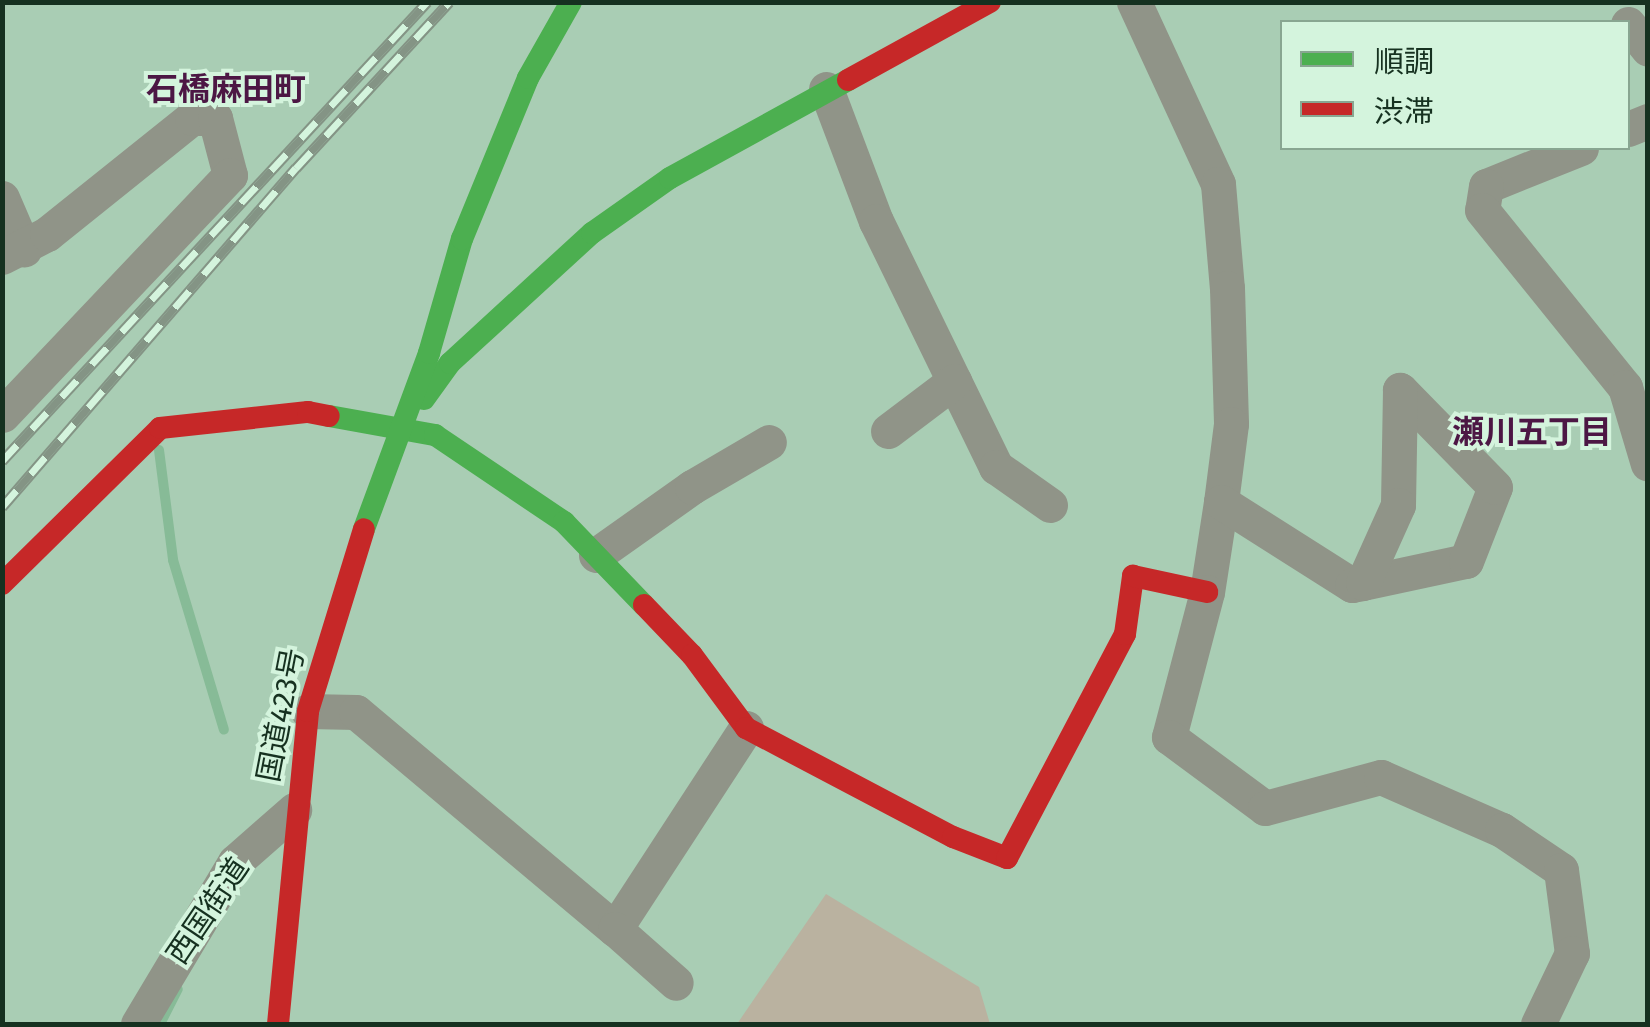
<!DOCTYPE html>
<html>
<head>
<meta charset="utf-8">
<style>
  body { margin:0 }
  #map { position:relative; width:1650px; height:1027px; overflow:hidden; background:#a9cdb4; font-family:"Fira Sans","Noto Sans JP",sans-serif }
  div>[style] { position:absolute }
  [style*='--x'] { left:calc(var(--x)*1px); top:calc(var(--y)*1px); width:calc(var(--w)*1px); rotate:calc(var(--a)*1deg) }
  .green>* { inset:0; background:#bab2a0 }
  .stream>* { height:10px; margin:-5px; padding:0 5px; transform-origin:5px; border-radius:5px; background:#87bb97 }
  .street>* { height:35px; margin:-17.5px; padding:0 17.5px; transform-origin:17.5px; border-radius:17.5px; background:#909488 }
  .fast>* { height:22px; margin:-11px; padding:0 11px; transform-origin:11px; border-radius:11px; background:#4caf50 }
  .jam>* { height:22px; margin:-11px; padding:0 11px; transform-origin:11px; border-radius:11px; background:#c62828 }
  .rail>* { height:11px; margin-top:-5.5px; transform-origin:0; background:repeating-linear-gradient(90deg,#d4f4dd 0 22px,#849485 0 44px); box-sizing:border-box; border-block:2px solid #849485 }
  span { translate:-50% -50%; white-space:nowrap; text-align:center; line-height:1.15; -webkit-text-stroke:8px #d4f4dd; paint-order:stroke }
  .street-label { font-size:30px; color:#163120 }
  .neighbourhood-label { font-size:32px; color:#4c1744; font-weight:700 }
  .frame { position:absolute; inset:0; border:5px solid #163120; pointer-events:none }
  .legend { position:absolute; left:1280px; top:20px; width:350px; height:130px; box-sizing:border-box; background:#d4f4dd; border:2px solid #88a691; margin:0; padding:12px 18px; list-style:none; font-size:30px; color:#163120 }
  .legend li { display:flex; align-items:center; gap:20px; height:50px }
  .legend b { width:50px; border:2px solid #88a691 }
</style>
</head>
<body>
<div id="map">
  <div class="green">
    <div style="clip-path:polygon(826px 894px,979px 987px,990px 1024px,737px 1024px)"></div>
  </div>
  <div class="stream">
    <div style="--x:159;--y:450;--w:111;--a:82.7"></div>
    <div style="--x:173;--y:560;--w:177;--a:73.3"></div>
    <div style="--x:160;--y:1024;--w:39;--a:-63"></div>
  </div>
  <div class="street">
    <div style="--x:1134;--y:2;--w:200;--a:65.2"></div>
    <div style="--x:1218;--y:184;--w:104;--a:85.1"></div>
    <div style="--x:1227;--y:288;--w:136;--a:88.3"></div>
    <div style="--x:1231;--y:424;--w:79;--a:97.3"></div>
    <div style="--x:1221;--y:502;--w:91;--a:98.8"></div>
    <div style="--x:1207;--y:592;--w:150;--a:104.7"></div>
    <div style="--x:1169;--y:737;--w:119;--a:36.5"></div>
    <div style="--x:1265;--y:808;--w:120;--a:-15"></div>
    <div style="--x:1381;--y:777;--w:132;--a:23.7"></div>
    <div style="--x:1502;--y:830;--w:71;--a:34.1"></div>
    <div style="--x:1561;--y:870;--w:84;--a:82.5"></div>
    <div style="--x:1572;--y:953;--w:79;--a:115.6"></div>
    <div style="--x:1628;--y:24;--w:32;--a:51"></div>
    <div style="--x:826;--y:89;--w:141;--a:69.3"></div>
    <div style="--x:876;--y:221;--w:274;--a:64"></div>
    <div style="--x:996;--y:467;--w:66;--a:35.1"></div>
    <div style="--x:1628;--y:129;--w:22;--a:-22"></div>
    <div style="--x:1581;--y:148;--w:102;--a:158.2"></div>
    <div style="--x:1486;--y:186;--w:24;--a:99"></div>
    <div style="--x:1482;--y:210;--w:228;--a:51.1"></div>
    <div style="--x:1625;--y:387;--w:80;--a:73.4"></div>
    <div style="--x:2;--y:198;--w:56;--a:66.7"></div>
    <div style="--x:2;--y:257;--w:51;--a:-27.1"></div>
    <div style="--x:47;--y:234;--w:186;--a:-38.7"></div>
    <div style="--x:192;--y:118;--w:23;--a:0"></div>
    <div style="--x:215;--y:118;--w:59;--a:75.3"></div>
    <div style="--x:230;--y:175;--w:331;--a:133.5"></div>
    <div style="--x:888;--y:431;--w:83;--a:-37.1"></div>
    <div style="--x:1221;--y:502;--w:155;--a:32.4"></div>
    <div style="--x:1352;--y:585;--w:11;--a:-10"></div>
    <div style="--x:1363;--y:583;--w:105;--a:-12.1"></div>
    <div style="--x:1466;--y:561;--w:79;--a:-68.6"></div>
    <div style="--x:1495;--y:487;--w:136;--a:-134.4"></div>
    <div style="--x:1400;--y:390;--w:115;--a:91"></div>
    <div style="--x:1398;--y:505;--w:85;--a:114.2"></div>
    <div style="--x:596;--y:555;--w:118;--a:-35.3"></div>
    <div style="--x:692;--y:487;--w:89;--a:-30.3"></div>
    <div style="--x:308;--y:711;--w:48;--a:1.2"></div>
    <div style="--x:356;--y:712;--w:338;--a:40"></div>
    <div style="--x:615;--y:929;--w:240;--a:-56.9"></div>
    <div style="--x:615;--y:929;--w:81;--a:41.5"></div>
    <div style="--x:138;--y:1024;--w:189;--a:-59.1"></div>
    <div style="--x:235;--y:862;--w:79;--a:-41.4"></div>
  </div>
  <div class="fast">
    <div style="--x:424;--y:399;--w:44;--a:-54.2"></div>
    <div style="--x:450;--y:363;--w:193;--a:-42.5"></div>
    <div style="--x:592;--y:233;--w:95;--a:-35.2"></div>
    <div style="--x:670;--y:178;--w:203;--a:-28.8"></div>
    <div style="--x:329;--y:416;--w:108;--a:10.2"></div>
    <div style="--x:435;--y:435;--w:156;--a:34"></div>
    <div style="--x:564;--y:522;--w:115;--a:46.1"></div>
    <div style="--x:364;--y:529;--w:188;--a:-69.7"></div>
    <div style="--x:429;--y:353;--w:119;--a:-73.9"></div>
    <div style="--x:462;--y:239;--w:174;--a:-67.7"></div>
    <div style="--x:528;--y:78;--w:87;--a:-60.5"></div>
  </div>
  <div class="jam">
    <div style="--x:848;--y:80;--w:162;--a:-28.8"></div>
    <div style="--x:2;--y:584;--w:222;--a:-44.6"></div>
    <div style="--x:160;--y:428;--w:149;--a:-6.2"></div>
    <div style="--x:308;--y:412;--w:21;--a:11"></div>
    <div style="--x:644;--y:605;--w:69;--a:46.2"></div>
    <div style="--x:692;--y:655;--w:91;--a:53.5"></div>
    <div style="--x:746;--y:728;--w:234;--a:27.8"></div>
    <div style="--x:953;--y:837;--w:58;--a:21.3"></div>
    <div style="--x:1007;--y:858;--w:253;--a:-62.2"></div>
    <div style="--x:1125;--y:634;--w:59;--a:-82.1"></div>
    <div style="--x:1133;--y:576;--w:76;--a:12.2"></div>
    <div style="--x:278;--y:1024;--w:314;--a:-84.5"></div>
    <div style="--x:308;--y:711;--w:190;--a:-72.9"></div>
  </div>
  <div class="rail">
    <div style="--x:2;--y:461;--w:626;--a:-47.2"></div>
    <div style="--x:2;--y:507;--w:449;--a:-49.1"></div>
    <div style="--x:296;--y:168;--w:226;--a:-47.3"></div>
  </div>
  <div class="street-label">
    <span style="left:281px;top:715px;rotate:-79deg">国道423号</span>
    <span style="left:208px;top:911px;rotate:-56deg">西国街道</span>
  </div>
  <div class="neighbourhood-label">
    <span style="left:226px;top:89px">石橋麻田町</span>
    <span style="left:1532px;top:432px">瀬川五丁目</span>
  </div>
  <div class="frame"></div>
  <ul class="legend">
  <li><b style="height:12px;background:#4caf50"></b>順調</li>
  <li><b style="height:12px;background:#c62828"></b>渋滞</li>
  </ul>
</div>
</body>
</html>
